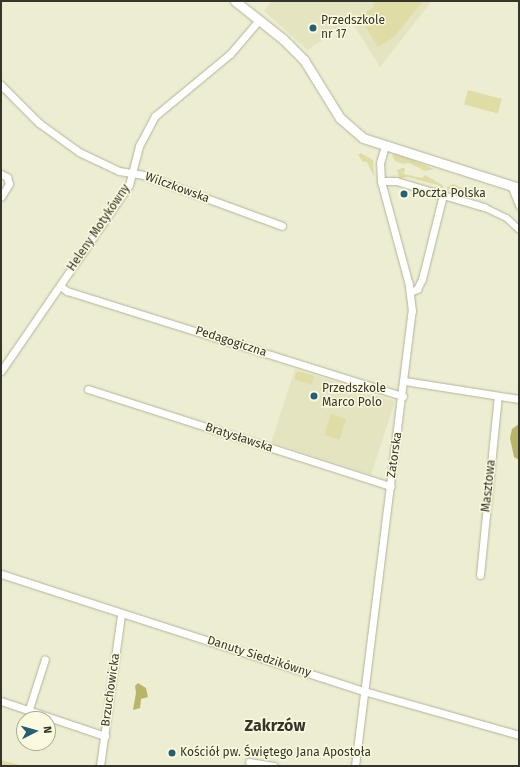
<!DOCTYPE html>
<html>
<head>
<meta charset="utf-8">
<style>
  body { margin:0 }
  #map { position:relative; width:520px; height:767px; overflow:hidden; background:#ededd2; font-family:"Fira Sans",sans-serif }
  div>[style] { position:absolute }
  [style*='--x'] { left:calc(var(--x)*1px); top:calc(var(--y)*1px); width:calc(var(--w)*1px); rotate:calc(var(--a)*1deg) }
  .built>* { inset:0; background:#e5e4c1; transform-origin:0 0 }
  .green>* { inset:0; background:#dfdda5; transform-origin:0 0 }
  .water>* { inset:0; background:#b8b56b }
  .roads { filter:drop-shadow(0 0 1px #b3b399) drop-shadow(0 0 1px #b3b399) }
  .pedestrian>* { height:5.5px; margin:-2.75px; padding:0 2.75px; transform-origin:2.75px; border-radius:2.75px; background:#fff }
  .minor>* { height:7px; margin:-3.5px; padding:0 3.5px; transform-origin:3.5px; border-radius:3.5px; background:#fff }
  .tertiary>* { height:9px; margin:-4.5px; padding:0 4.5px; transform-origin:4.5px; border-radius:4.5px; background:#fff }
  .dots>* { width:11px; height:11px; translate:-50% -50%; box-sizing:border-box; border:2px solid #fbfadf; border-radius:50% }
  span { translate:-50% -50%; white-space:nowrap; text-align:center; line-height:1.15; -webkit-text-stroke:3px #fbfadf; paint-order:stroke }
  .poi-label { font-size:12px; color:#36352b }
  .left { translate:0 -50%; text-align:left }
  .street-label { font-size:12px; color:#36352b }
  .district-label { font-size:16px; color:#36352b; font-weight:700 }
  .frame { position:absolute; inset:0; border:2px solid #36352b; pointer-events:none }
  .north { position:absolute; left:16px; top:711px; width:40px; height:40px; box-sizing:border-box; background:#fbfadf; border:1px solid #acab97; border-radius:50%; rotate:84deg; font-size:11px; font-weight:700; line-height:16px; text-align:center; color:#36352b }
  .north::after { content:''; display:block; margin:auto; width:14px; height:18px; background:#236077; clip-path:polygon(50% 0,100% 100%,50% 72%,0 100%) }
</style>
</head>
<body>
<div id="map">
  <div class="built">
    <div style="clip-path:polygon(272px 1px,432px 1px,380px 67px,352px 22px,307px 50px,264px 11px)"></div>
    <div style="left:295px;top:369px;width:105px;height:77px;rotate:18deg"></div>
  </div>
  <div class="green">
    <div style="clip-path:polygon(373px 1px,423px 1px,394px 37px,378px 47px,359px 16px,374px 7px)"></div>
    <div style="left:468px;top:90px;width:35px;height:15px;rotate:15deg"></div>
    <div style="clip-path:polygon(361px 153px,373px 160px,374px 177px,367px 162px,363px 162px,358px 155px)"></div>
    <div style="clip-path:polygon(396px 154px,413px 160px,434px 169px,425px 171px,409px 163px,403px 164px,395px 161px,392px 155px)"></div>
    <div style="clip-path:polygon(402px 168px,405px 168px,404px 174px,422px 178px,425px 175px,444px 186px,442px 189px,438px 185px,407px 177px,399px 179px,397px 170px)"></div>
    <div style="clip-path:polygon(453px 184px,470px 191px,475px 189px,475px 195px,453px 188px,447px 190px,447px 187px)"></div>
    <div style="left:297px;top:371px;width:18px;height:9px;rotate:16deg"></div>
    <div style="left:331px;top:414px;width:16px;height:22px;rotate:18deg"></div>
    <div style="clip-path:polygon(1px 760px,19px 765px,19px 766px,1px 766px)"></div>
  </div>
  <div class="water">
    <div style="clip-path:polygon(519px 424px,519px 460px,514px 457px,510px 438px,512px 429px)"></div>
    <div style="clip-path:polygon(138px 683px,146px 688px,148px 697px,141px 699px,140px 708px,133px 710px,136px 693px,135px 686px)"></div>
  </div>
  <div class="roads">
    <div class="pedestrian">
      <div style="--x:484;--y:207;--w:25;--a:26"></div>
      <div style="--x:507;--y:218;--w:16;--a:43"></div>
    </div>
    <div class="minor">
      <div style="--x:1;--y:85;--w:54;--a:45"></div>
      <div style="--x:39;--y:123;--w:49;--a:35.9"></div>
      <div style="--x:79;--y:152;--w:44;--a:25.4"></div>
      <div style="--x:119;--y:171;--w:24;--a:9"></div>
      <div style="--x:143;--y:175;--w:148;--a:20.1"></div>
      <div style="--x:1;--y:174;--w:7;--a:27"></div>
      <div style="--x:7;--y:177;--w:7;--a:74"></div>
      <div style="--x:9;--y:184;--w:15;--a:122"></div>
      <div style="--x:381;--y:181;--w:15;--a:0"></div>
      <div style="--x:396;--y:181;--w:92;--a:16.5"></div>
      <div style="--x:511;--y:185;--w:22;--a:68"></div>
      <div style="--x:60;--y:286;--w:9;--a:36"></div>
      <div style="--x:67;--y:291;--w:352;--a:17.4"></div>
      <div style="--x:410;--y:292;--w:8;--a:-23"></div>
      <div style="--x:417;--y:289;--w:11;--a:-63"></div>
      <div style="--x:422;--y:279;--w:87;--a:-76"></div>
      <div style="--x:1;--y:371;--w:226;--a:-55.5"></div>
      <div style="--x:129;--y:185;--w:40;--a:-75.6"></div>
      <div style="--x:139;--y:146;--w:34;--a:-62"></div>
      <div style="--x:155;--y:116;--w:97;--a:-39.6"></div>
      <div style="--x:230;--y:54;--w:45;--a:-49.5"></div>
      <div style="--x:405;--y:381;--w:115;--a:9"></div>
      <div style="--x:88;--y:389;--w:318;--a:17.8"></div>
      <div style="--x:1;--y:574;--w:381;--a:17.9"></div>
      <div style="--x:364;--y:691;--w:161;--a:15.8"></div>
      <div style="--x:480;--y:575;--w:180;--a:-84.3"></div>
      <div style="--x:1;--y:701;--w:110;--a:18.6"></div>
      <div style="--x:29;--y:709;--w:52;--a:-72.3"></div>
      <div style="--x:249;--y:762;--w:25;--a:9"></div>
      <div style="--x:100;--y:766;--w:153;--a:-82.1"></div>
      <div style="--x:355;--y:766;--w:459;--a:-82.9"></div>
      <div style="--x:412;--y:311;--w:26;--a:-97"></div>
      <div style="--x:409;--y:285;--w:108;--a:-105.1"></div>
      <div style="--x:381;--y:181;--w:18;--a:-93"></div>
      <div style="--x:380;--y:163;--w:18;--a:-74"></div>
    </div>
    <div class="tertiary">
      <div style="--x:235;--y:1;--w:61;--a:38.4"></div>
      <div style="--x:283;--y:39;--w:30;--a:45"></div>
      <div style="--x:304;--y:60;--w:68;--a:58.2"></div>
      <div style="--x:340;--y:118;--w:30;--a:41"></div>
      <div style="--x:363;--y:138;--w:164;--a:17.8"></div>
    </div>
  </div>
  <div class="dots">
    <div style="left:313px;top:28px;background:#236077"></div>
    <div style="left:404px;top:194px;background:#236077"></div>
    <div style="left:314px;top:396px;background:#236077"></div>
    <div style="left:172px;top:753px;background:#236077"></div>
  </div>
  <div class="poi-label">
    <span class="left" style="left:321px;top:28px">Przedszkole<br>nr 17</span>
    <span class="left" style="left:412px;top:194px">Poczta Polska</span>
    <span class="left" style="left:322px;top:396px">Przedszkole<br>Marco Polo</span>
    <span class="left" style="left:180px;top:753px">Kościół pw. Świętego Jana Apostoła</span>
  </div>
  <div class="street-label">
    <span style="left:177px;top:188px;rotate:20deg">Wilczkowska</span>
    <span style="left:99px;top:228px;rotate:-56deg">Heleny Motykówny</span>
    <span style="left:231px;top:342px;rotate:18deg">Pedagogiczna</span>
    <span style="left:239px;top:438px;rotate:18deg">Bratysławska</span>
    <span style="left:395px;top:455px;rotate:-82deg">Zatorska</span>
    <span style="left:489px;top:486px;rotate:-84deg">Masztowa</span>
    <span style="left:259px;top:657px;rotate:18deg">Danuty Siedzikówny</span>
    <span style="left:111px;top:690px;rotate:-82deg">Brzuchowicka</span>
  </div>
  <div class="district-label">
    <span style="left:275px;top:726px">Zakrzów</span>
  </div>
  <div class="frame"></div>
  <div class="north">N</div>
</div>
</body>
</html>
